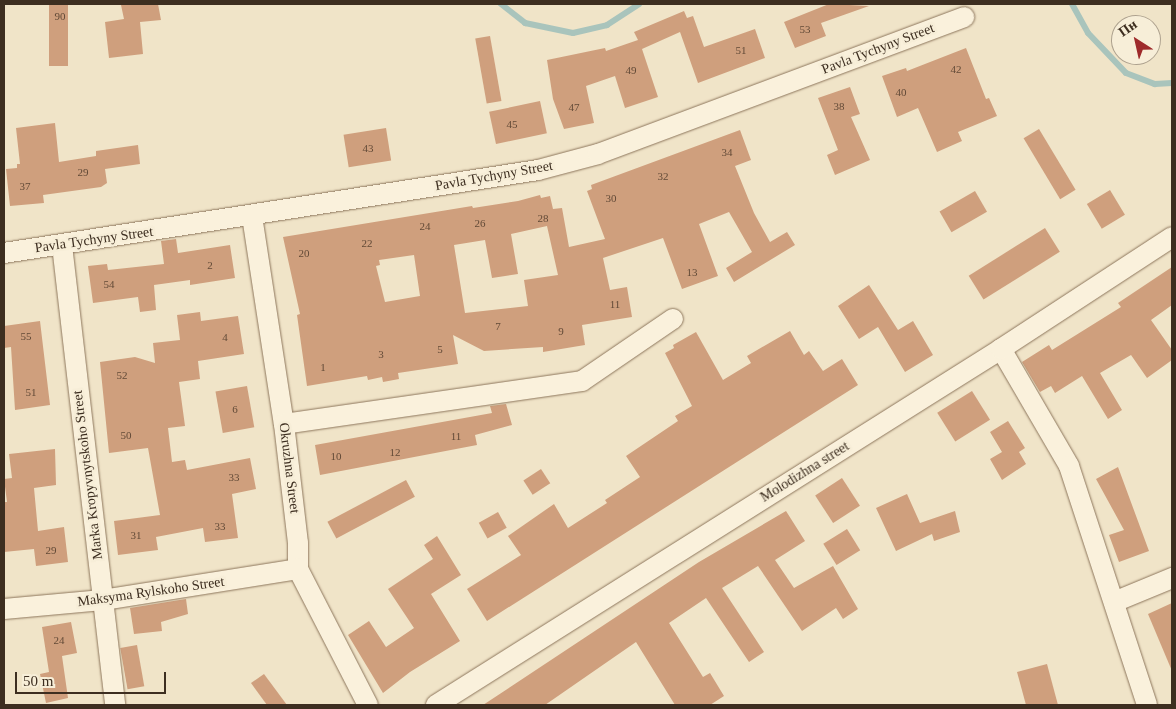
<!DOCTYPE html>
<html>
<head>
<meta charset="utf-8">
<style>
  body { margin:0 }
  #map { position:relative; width:1176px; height:709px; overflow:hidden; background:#f0e4c8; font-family:"Times New Roman",serif }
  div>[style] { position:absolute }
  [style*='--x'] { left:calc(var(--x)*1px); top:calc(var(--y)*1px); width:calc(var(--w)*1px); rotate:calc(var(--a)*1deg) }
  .stream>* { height:6px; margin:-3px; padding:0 3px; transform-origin:3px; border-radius:3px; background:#a9c4bc }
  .building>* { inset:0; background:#cf9f7d; transform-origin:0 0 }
  .roads { filter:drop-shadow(0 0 1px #8d765c) drop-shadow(0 0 1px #8d765c) }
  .minor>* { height:20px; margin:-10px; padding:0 10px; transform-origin:10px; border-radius:10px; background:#faf1dc }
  span { translate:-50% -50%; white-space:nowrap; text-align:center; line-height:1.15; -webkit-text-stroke:5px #f7eed8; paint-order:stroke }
  .number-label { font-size:11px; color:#624a37 }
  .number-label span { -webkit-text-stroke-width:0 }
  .street-label { font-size:14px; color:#3d2e20 }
  .frame { position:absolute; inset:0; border:5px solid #3d2e20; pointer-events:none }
  .north { position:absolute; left:1111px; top:15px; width:50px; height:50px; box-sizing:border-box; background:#f7eed8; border:1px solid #ada18e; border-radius:50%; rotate:325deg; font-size:14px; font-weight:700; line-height:20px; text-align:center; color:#3d2e20 }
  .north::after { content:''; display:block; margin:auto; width:18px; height:22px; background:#9e2a2b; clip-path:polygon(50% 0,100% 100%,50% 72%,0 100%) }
  .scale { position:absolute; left:15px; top:672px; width:151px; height:22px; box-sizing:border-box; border:2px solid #3d2e20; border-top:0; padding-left:6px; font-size:15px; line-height:18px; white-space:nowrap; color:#3d2e20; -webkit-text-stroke:4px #f7eed8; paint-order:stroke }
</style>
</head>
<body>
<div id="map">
  <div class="stream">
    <div style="--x:501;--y:4;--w:31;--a:38"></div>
    <div style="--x:525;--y:23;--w:49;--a:11.8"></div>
    <div style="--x:573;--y:33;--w:35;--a:-13"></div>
    <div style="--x:607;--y:25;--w:38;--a:-33"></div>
    <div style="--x:1072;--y:4;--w:33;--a:61"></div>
    <div style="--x:1088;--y:33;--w:55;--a:46.5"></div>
    <div style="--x:1126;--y:73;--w:31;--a:21"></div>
    <div style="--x:1155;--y:84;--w:17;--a:-3"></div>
  </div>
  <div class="building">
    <div style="left:49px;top:4px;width:19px;height:62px"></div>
    <div style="clip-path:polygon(158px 4px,161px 20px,140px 22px,143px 54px,109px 58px,105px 22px,124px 19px,121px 5px)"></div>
    <div style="clip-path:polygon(829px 4px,869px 6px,821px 23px,826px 36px,795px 48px,784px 22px)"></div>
    <div style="clip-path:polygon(684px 11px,687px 18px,693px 16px,704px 47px,755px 29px,765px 58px,698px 83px,680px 32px,642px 49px,658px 97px,625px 108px,615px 76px,586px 86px,594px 123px,564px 129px,553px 99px,547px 60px,605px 48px,606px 51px,638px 40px,634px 32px)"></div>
    <div style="left:490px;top:36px;width:66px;height:15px;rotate:80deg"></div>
    <div style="clip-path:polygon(966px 48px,986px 99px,989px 98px,997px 116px,958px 132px,962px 141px,937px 152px,918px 108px,897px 117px,882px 76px,906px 68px,907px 71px)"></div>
    <div style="clip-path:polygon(850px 87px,860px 114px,851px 117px,870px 160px,835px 175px,827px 155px,838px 150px,818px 98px)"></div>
    <div style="left:540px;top:101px;width:33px;height:52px;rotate:78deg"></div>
    <div style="clip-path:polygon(55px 123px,59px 162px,96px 156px,96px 151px,138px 145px,140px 164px,105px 169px,107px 183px,101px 187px,43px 195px,44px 203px,10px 206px,6px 169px,17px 168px,17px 164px,20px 164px,16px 128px)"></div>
    <div style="left:386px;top:128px;width:33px;height:43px;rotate:81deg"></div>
    <div style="left:1039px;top:129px;width:71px;height:18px;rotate:59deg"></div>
    <div style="clip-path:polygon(evenodd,740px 130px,751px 160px,735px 166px,754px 213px,770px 242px,787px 232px,795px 245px,734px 282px,726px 268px,752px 252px,729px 212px,699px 224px,718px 276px,682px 289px,663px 238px,603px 258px,610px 290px,627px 287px,632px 317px,582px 325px,585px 345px,543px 352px,543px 347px,484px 351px,453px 335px,458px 364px,398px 373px,399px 379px,383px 382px,382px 377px,368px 380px,367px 376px,307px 386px,297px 315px,300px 314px,283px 237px,472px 206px,473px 208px,518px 201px,540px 195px,541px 198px,550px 196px,553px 209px,562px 208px,569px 247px,605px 239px,587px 191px,592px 189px,591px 185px,740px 130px,547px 226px,558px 275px,524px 280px,528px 306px,465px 313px,454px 245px,485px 240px,492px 278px,518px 274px,511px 234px,547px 226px,740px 130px,414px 255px,420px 296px,385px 302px,376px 266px,380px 265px,379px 260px,414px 255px)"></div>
    <div style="left:1110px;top:190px;width:29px;height:27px;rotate:59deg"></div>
    <div style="left:975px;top:191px;width:24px;height:41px;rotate:60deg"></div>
    <div style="left:1045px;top:228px;width:28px;height:90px;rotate:58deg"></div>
    <div style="clip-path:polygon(176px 239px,178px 253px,230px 245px,235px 278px,190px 285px,190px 280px,154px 285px,156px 310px,140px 312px,138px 297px,93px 303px,88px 266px,107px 264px,108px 270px,164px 264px,161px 241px)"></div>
    <div style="clip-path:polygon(1172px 267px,1172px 305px,1151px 320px,1172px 350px,1172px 360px,1147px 378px,1131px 355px,1100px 373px,1122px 410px,1108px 419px,1082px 376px,1055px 393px,1051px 386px,1040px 392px,1022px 362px,1049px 345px,1052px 350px,1121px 307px,1118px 303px)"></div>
    <div style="clip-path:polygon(869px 285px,898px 330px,913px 321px,933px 355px,905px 372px,878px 327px,859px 339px,838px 306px)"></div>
    <div style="clip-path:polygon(200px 312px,201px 321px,238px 316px,244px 354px,198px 361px,200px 379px,179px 382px,185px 426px,168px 428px,172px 462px,185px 460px,187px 470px,250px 458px,256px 489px,232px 494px,238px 538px,205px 542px,203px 528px,156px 537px,158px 550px,118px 555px,114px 521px,160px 515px,148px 448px,109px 453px,100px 362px,135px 357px,155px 363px,153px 343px,180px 340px,177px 315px)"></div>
    <div style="clip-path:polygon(40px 321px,50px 405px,15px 410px,11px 347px,4px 348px,4px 326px)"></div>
    <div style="clip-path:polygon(790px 331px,804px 355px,809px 351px,823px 371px,842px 359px,858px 385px,487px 621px,467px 589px,521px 555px,508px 536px,554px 504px,568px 528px,607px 503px,605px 500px,640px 477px,626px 456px,678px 421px,675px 416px,692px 406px,665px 353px,674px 348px,673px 345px,696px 332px,723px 380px,751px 363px,747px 356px)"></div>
    <div style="left:247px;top:386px;width:42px;height:32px;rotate:80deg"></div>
    <div style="left:972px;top:391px;width:34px;height:41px;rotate:58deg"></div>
    <div style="clip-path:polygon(506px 404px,512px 425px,475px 435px,477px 445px,320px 475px,315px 445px,492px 413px,490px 406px)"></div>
    <div style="clip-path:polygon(1008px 421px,1025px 448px,1019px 452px,1026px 464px,1002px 480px,990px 459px,1002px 452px,990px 432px)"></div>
    <div style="clip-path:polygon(55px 449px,56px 485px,34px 488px,38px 531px,64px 527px,68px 562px,36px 566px,34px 549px,4px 552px,4px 502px,7px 502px,4px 479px,12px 478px,9px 454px)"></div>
    <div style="clip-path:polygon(1118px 467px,1149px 551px,1119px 562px,1109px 535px,1124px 530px,1096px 479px)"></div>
    <div style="left:541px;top:469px;width:17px;height:21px;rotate:57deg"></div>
    <div style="left:842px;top:478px;width:33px;height:32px;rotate:57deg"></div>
    <div style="left:406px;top:480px;width:19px;height:89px;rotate:62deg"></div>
    <div style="clip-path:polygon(907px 494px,920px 523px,955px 511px,960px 532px,934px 541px,932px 534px,896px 551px,876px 508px)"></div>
    <div style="clip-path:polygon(786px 511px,805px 541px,775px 560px,794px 588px,833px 566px,858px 609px,843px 619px,836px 608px,802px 631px,758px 566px,722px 588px,764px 652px,749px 662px,706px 598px,669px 623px,703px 677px,710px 673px,724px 696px,710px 705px,675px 705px,636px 642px,545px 705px,483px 705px,699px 562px)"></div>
    <div style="left:498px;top:512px;width:18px;height:22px;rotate:61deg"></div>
    <div style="left:847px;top:529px;width:25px;height:28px;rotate:58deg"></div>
    <div style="clip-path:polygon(437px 536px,461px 575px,431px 594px,460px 641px,410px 672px,383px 693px,348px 635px,369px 621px,386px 647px,414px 628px,388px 589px,433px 559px,424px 545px)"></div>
    <div style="clip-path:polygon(186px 599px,188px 614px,161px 622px,162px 631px,134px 634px,130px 608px)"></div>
    <div style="clip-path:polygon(1172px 603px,1172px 671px,1148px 614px)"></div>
    <div style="clip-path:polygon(71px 622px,77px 653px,62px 656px,68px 698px,46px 703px,40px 674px,49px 672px,42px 627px)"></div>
    <div style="left:137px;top:645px;width:42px;height:17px;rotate:80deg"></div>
    <div style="clip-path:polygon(1047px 664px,1058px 705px,1026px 705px,1017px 672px)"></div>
    <div style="clip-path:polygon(264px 674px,287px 705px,267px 705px,251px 683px)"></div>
  </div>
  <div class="roads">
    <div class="minor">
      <div style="--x:252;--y:216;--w:210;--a:81.3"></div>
      <div style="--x:284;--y:424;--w:120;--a:83.3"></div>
      <div style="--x:298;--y:543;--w:26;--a:90"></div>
      <div style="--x:298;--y:569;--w:153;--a:62.8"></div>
      <div style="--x:62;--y:245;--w:463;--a:83.4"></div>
      <div style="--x:4;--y:253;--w:540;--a:-8.83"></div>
      <div style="--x:538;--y:170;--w:62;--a:-14.9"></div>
      <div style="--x:598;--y:154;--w:391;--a:-20.5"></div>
      <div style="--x:1001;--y:349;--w:135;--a:59.8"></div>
      <div style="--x:1069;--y:466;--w:251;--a:71.9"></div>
      <div style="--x:284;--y:424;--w:301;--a:-8.2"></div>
      <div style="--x:582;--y:381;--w:110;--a:-34.3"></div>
      <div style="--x:1114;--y:602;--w:63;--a:-22.5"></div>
      <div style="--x:4;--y:609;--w:99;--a:-5.2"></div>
      <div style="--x:103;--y:600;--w:197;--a:-9"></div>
      <div style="--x:436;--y:705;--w:668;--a:-32.21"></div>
      <div style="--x:1001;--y:349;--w:204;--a:-33.2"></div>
    </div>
  </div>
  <div class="number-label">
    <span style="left:60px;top:16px">90</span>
    <span style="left:805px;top:29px">53</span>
    <span style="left:741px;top:50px">51</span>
    <span style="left:956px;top:69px">42</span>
    <span style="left:631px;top:70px">49</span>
    <span style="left:901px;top:92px">40</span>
    <span style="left:839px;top:106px">38</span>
    <span style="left:574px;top:107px">47</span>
    <span style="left:512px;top:124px">45</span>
    <span style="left:368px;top:148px">43</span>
    <span style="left:727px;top:152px">34</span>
    <span style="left:83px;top:172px">29</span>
    <span style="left:663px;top:176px">32</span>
    <span style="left:25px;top:186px">37</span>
    <span style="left:611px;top:198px">30</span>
    <span style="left:543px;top:218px">28</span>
    <span style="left:480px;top:223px">26</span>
    <span style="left:425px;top:226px">24</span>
    <span style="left:367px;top:243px">22</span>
    <span style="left:304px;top:253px">20</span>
    <span style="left:210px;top:265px">2</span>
    <span style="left:692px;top:272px">13</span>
    <span style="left:109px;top:284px">54</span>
    <span style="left:615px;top:304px">11</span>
    <span style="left:498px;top:326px">7</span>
    <span style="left:561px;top:331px">9</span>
    <span style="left:26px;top:336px">55</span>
    <span style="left:225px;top:337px">4</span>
    <span style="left:440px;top:349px">5</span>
    <span style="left:381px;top:354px">3</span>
    <span style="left:323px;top:367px">1</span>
    <span style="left:122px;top:375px">52</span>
    <span style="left:31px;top:392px">51</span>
    <span style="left:235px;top:409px">6</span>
    <span style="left:126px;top:435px">50</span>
    <span style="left:456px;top:436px">11</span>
    <span style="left:395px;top:452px">12</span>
    <span style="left:336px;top:456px">10</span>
    <span style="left:234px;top:477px">33</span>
    <span style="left:220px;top:526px">33</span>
    <span style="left:136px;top:535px">31</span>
    <span style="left:51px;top:550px">29</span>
    <span style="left:59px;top:640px">24</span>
  </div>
  <div class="street-label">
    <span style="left:878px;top:49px;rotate:-21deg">Pavla Tychyny Street</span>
    <span style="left:494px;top:176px;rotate:-10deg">Pavla Tychyny Street</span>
    <span style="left:94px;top:240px;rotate:-8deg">Pavla Tychyny Street</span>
    <span style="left:289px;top:468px;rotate:83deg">Okruzhna Street</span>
    <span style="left:805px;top:472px;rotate:-32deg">Molodizhna street</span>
    <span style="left:88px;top:475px;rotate:-97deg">Marka Kropyvnytskoho Street</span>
    <span style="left:151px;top:592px;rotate:-8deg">Maksyma Rylskoho Street</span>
  </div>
  <div class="frame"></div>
  <div class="north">Пн</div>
  <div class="scale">50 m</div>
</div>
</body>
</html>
